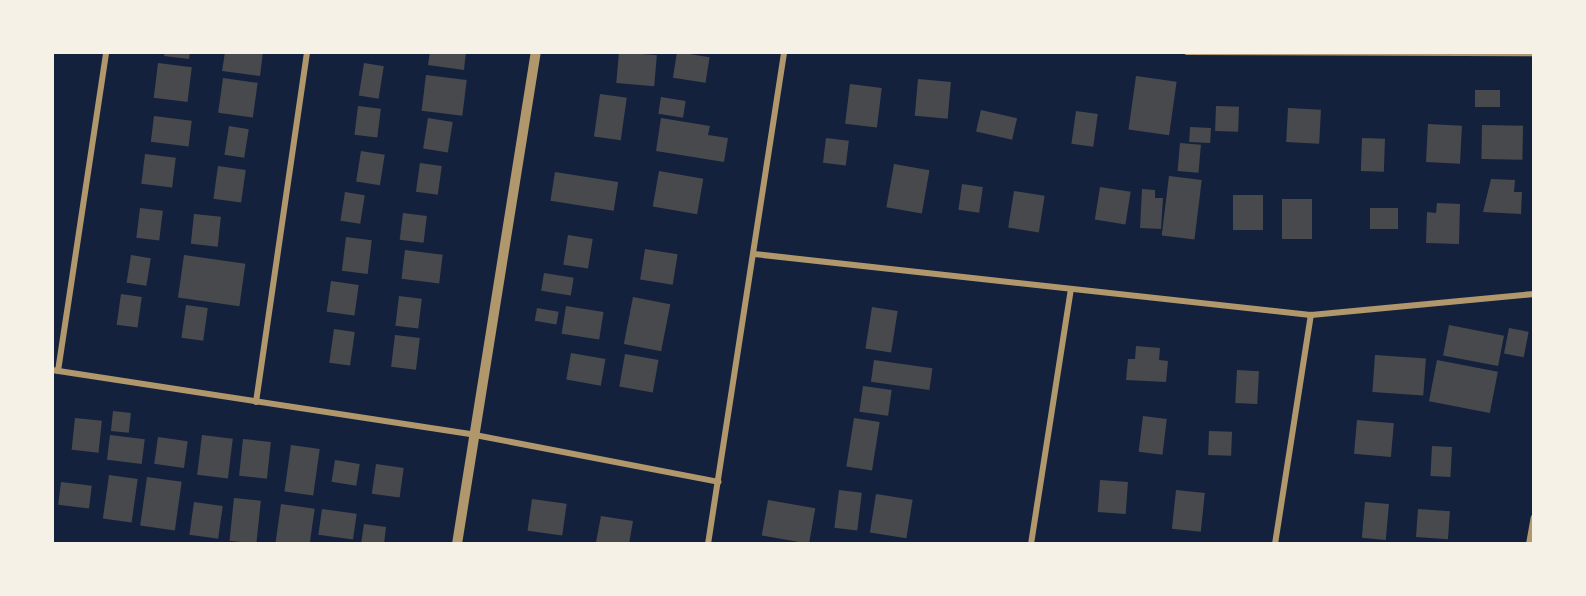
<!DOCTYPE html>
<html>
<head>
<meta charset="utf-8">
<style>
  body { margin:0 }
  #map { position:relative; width:1586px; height:596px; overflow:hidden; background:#14213d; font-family:"IBM Plex Sans",sans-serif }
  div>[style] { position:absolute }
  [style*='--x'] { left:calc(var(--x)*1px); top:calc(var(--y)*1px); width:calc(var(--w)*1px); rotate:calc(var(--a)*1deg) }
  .building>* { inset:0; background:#48494c; transform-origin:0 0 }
  .minor>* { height:6px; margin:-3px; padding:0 3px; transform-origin:3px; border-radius:3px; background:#b1986c }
  .tertiary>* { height:10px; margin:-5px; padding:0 5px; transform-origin:5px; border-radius:5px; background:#b1986c }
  span { translate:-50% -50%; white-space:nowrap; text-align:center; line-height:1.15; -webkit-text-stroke:6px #f6f1e7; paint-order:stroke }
  .frame { position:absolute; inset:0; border:54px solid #f6f1e7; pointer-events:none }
</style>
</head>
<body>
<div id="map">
  <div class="building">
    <div style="clip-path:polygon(165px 52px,190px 52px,189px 59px,164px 56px)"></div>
    <div style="clip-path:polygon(225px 52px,263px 52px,260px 76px,222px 71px)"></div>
    <div style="clip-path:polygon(430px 52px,466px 52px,464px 70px,428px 65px)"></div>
    <div style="left:619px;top:52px;width:38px;height:31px;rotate:5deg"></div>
    <div style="left:677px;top:52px;width:33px;height:26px;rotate:9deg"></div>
    <div style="left:158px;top:63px;width:34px;height:35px;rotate:7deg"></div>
    <div style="left:364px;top:63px;width:20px;height:33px;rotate:9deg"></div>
    <div style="left:426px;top:75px;width:41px;height:36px;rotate:7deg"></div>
    <div style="left:1136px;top:76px;width:41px;height:54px;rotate:8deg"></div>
    <div style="left:223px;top:78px;width:35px;height:35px;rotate:8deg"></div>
    <div style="left:918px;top:79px;width:33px;height:37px;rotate:5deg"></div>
    <div style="left:850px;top:84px;width:32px;height:40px;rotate:7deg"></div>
    <div style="left:1475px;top:90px;width:25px;height:17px"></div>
    <div style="left:600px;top:94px;width:27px;height:43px;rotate:8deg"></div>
    <div style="left:661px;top:97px;width:25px;height:17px;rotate:9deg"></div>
    <div style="left:358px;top:106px;width:23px;height:29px;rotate:7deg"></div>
    <div style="left:1216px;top:106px;width:23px;height:25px;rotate:2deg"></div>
    <div style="left:1288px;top:108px;width:33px;height:34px;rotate:3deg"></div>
    <div style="left:981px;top:110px;width:37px;height:22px;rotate:13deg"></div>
    <div style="left:1076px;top:111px;width:22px;height:33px;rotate:8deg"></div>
    <div style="left:154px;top:116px;width:38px;height:26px;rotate:7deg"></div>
    <div style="left:428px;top:118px;width:25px;height:31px;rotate:9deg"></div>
    <div style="clip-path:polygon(661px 118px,710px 126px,708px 135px,728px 138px,724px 162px,656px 151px)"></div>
    <div style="left:1428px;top:124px;width:34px;height:38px;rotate:3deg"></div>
    <div style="left:1482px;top:125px;width:41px;height:34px;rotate:1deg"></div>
    <div style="left:229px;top:126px;width:20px;height:29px;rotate:9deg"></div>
    <div style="left:1190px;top:127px;width:21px;height:15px;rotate:3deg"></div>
    <div style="left:826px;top:138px;width:23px;height:25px;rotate:7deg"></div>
    <div style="left:1362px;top:138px;width:23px;height:33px;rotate:2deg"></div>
    <div style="left:1180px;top:143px;width:21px;height:28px;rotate:5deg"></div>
    <div style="left:361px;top:151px;width:24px;height:31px;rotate:9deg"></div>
    <div style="left:145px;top:154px;width:31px;height:30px;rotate:7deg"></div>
    <div style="left:420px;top:163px;width:22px;height:29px;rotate:8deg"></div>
    <div style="left:894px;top:164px;width:36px;height:44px;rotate:10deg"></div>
    <div style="left:218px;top:166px;width:28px;height:33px;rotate:8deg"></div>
    <div style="left:659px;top:171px;width:45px;height:36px;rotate:10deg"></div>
    <div style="left:555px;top:172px;width:64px;height:29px;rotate:9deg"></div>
    <div style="left:1169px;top:176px;width:33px;height:60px;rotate:7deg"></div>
    <div style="clip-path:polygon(1491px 179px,1515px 180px,1514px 192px,1522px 192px,1521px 214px,1483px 212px)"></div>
    <div style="left:962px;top:184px;width:21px;height:26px;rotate:8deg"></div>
    <div style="left:1100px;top:187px;width:31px;height:33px;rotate:9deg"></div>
    <div style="clip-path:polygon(1142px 189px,1155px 190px,1155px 198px,1163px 198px,1161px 229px,1140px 228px)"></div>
    <div style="left:1014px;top:191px;width:31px;height:37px;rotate:9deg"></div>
    <div style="left:345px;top:192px;width:20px;height:29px;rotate:9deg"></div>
    <div style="left:1233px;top:195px;width:30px;height:35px"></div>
    <div style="left:1282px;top:199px;width:30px;height:40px"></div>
    <div style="clip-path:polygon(1437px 203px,1460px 204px,1459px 244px,1426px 243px,1427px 212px,1436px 213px)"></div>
    <div style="left:140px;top:208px;width:23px;height:30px;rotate:7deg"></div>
    <div style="left:1370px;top:208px;width:28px;height:21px"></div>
    <div style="left:403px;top:213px;width:24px;height:27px;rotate:7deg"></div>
    <div style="left:194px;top:214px;width:27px;height:30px;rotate:6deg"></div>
    <div style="left:568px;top:235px;width:25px;height:30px;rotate:9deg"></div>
    <div style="left:346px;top:237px;width:26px;height:34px;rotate:7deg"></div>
    <div style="left:645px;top:249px;width:33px;height:31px;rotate:9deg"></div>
    <div style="left:405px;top:250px;width:38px;height:29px;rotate:7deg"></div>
    <div style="left:131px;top:255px;width:20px;height:28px;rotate:9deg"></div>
    <div style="left:184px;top:255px;width:62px;height:43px;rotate:8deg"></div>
    <div style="left:544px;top:273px;width:30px;height:18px;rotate:9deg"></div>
    <div style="left:331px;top:281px;width:28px;height:31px;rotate:8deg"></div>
    <div style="left:121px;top:294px;width:21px;height:31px;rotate:8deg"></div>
    <div style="left:399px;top:296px;width:23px;height:30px;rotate:7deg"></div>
    <div style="left:633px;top:297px;width:38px;height:48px;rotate:11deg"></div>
    <div style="left:186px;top:305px;width:22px;height:33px;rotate:8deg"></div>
    <div style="left:566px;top:306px;width:38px;height:28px;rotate:9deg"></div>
    <div style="left:872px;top:307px;width:26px;height:42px;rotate:9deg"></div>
    <div style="left:537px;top:308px;width:22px;height:13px;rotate:10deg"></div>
    <div style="left:1449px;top:325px;width:56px;height:31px;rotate:11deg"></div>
    <div style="left:1509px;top:328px;width:20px;height:26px;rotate:11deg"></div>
    <div style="left:334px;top:329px;width:21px;height:34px;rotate:8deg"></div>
    <div style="left:395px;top:335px;width:25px;height:32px;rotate:7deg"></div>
    <div style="clip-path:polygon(1136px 346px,1160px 348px,1159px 360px,1168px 361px,1166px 382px,1126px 380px,1128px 359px,1135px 359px)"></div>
    <div style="left:571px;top:353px;width:35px;height:27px;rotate:10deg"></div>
    <div style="left:625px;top:354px;width:34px;height:33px;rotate:10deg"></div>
    <div style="left:1375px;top:355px;width:51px;height:37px;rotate:4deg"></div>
    <div style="left:874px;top:360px;width:59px;height:22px;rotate:8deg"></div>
    <div style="left:1437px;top:360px;width:62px;height:42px;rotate:11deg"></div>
    <div style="left:1237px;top:370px;width:22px;height:33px;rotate:3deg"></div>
    <div style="left:863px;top:386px;width:29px;height:26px;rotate:8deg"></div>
    <div style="left:113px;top:411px;width:18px;height:20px;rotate:6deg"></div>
    <div style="left:1143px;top:416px;width:24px;height:36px;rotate:7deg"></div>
    <div style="left:75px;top:418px;width:27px;height:32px;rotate:6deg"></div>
    <div style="left:854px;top:418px;width:26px;height:49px;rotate:9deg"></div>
    <div style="left:1357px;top:420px;width:37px;height:34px;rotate:5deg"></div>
    <div style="left:1209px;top:431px;width:23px;height:24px;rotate:2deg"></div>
    <div style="left:110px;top:435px;width:35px;height:25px;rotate:7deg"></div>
    <div style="left:202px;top:435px;width:31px;height:40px;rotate:7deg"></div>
    <div style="left:158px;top:437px;width:30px;height:27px;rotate:8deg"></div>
    <div style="left:243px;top:439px;width:28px;height:37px;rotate:6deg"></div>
    <div style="left:291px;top:445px;width:29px;height:47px;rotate:8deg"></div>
    <div style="left:1432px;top:446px;width:20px;height:30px;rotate:3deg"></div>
    <div style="left:335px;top:460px;width:25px;height:22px;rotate:9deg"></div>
    <div style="left:376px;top:464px;width:28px;height:30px;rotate:8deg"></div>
    <div style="left:109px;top:475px;width:29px;height:44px;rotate:8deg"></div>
    <div style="left:147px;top:477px;width:35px;height:49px;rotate:8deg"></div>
    <div style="left:1100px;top:480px;width:28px;height:32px;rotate:4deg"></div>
    <div style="left:61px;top:482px;width:31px;height:23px;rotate:7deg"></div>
    <div style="left:839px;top:490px;width:23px;height:38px;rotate:7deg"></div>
    <div style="left:1176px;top:490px;width:29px;height:39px;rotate:6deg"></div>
    <div style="left:876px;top:494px;width:37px;height:39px;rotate:9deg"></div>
    <div style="left:234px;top:498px;width:27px;height:43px;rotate:6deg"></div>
    <div style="left:532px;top:499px;width:35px;height:32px;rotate:8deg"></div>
    <div style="left:768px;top:500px;width:48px;height:36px;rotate:10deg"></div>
    <div style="left:194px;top:502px;width:29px;height:33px;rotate:8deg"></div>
    <div style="left:1365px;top:502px;width:24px;height:36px;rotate:5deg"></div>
    <div style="left:281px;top:504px;width:34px;height:39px;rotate:8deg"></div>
    <div style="left:322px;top:509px;width:35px;height:26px;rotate:8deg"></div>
    <div style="left:1418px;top:509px;width:32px;height:28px;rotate:4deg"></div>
    <div style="clip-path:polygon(601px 516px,633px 521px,629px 544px,596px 542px)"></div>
    <div style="clip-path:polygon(364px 524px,386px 527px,384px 544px,361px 544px)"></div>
  </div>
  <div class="minor">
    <div style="--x:1187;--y:52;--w:347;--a:0.2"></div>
    <div style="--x:754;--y:254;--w:560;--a:6.25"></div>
    <div style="--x:1311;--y:315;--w:224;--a:-5.4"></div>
    <div style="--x:52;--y:370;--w:428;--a:8.7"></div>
    <div style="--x:475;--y:435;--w:248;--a:10.9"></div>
    <div style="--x:58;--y:371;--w:323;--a:-81.4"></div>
    <div style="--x:256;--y:402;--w:354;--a:-81.7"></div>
    <div style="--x:708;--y:544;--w:498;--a:-81.2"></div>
    <div style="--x:1031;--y:544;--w:257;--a:-81.1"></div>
    <div style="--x:1275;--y:544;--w:232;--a:-81.1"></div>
    <div style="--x:1529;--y:544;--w:27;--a:-80"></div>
  </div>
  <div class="tertiary">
    <div style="--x:457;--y:544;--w:498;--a:-80.9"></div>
  </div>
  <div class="frame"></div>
</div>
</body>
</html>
